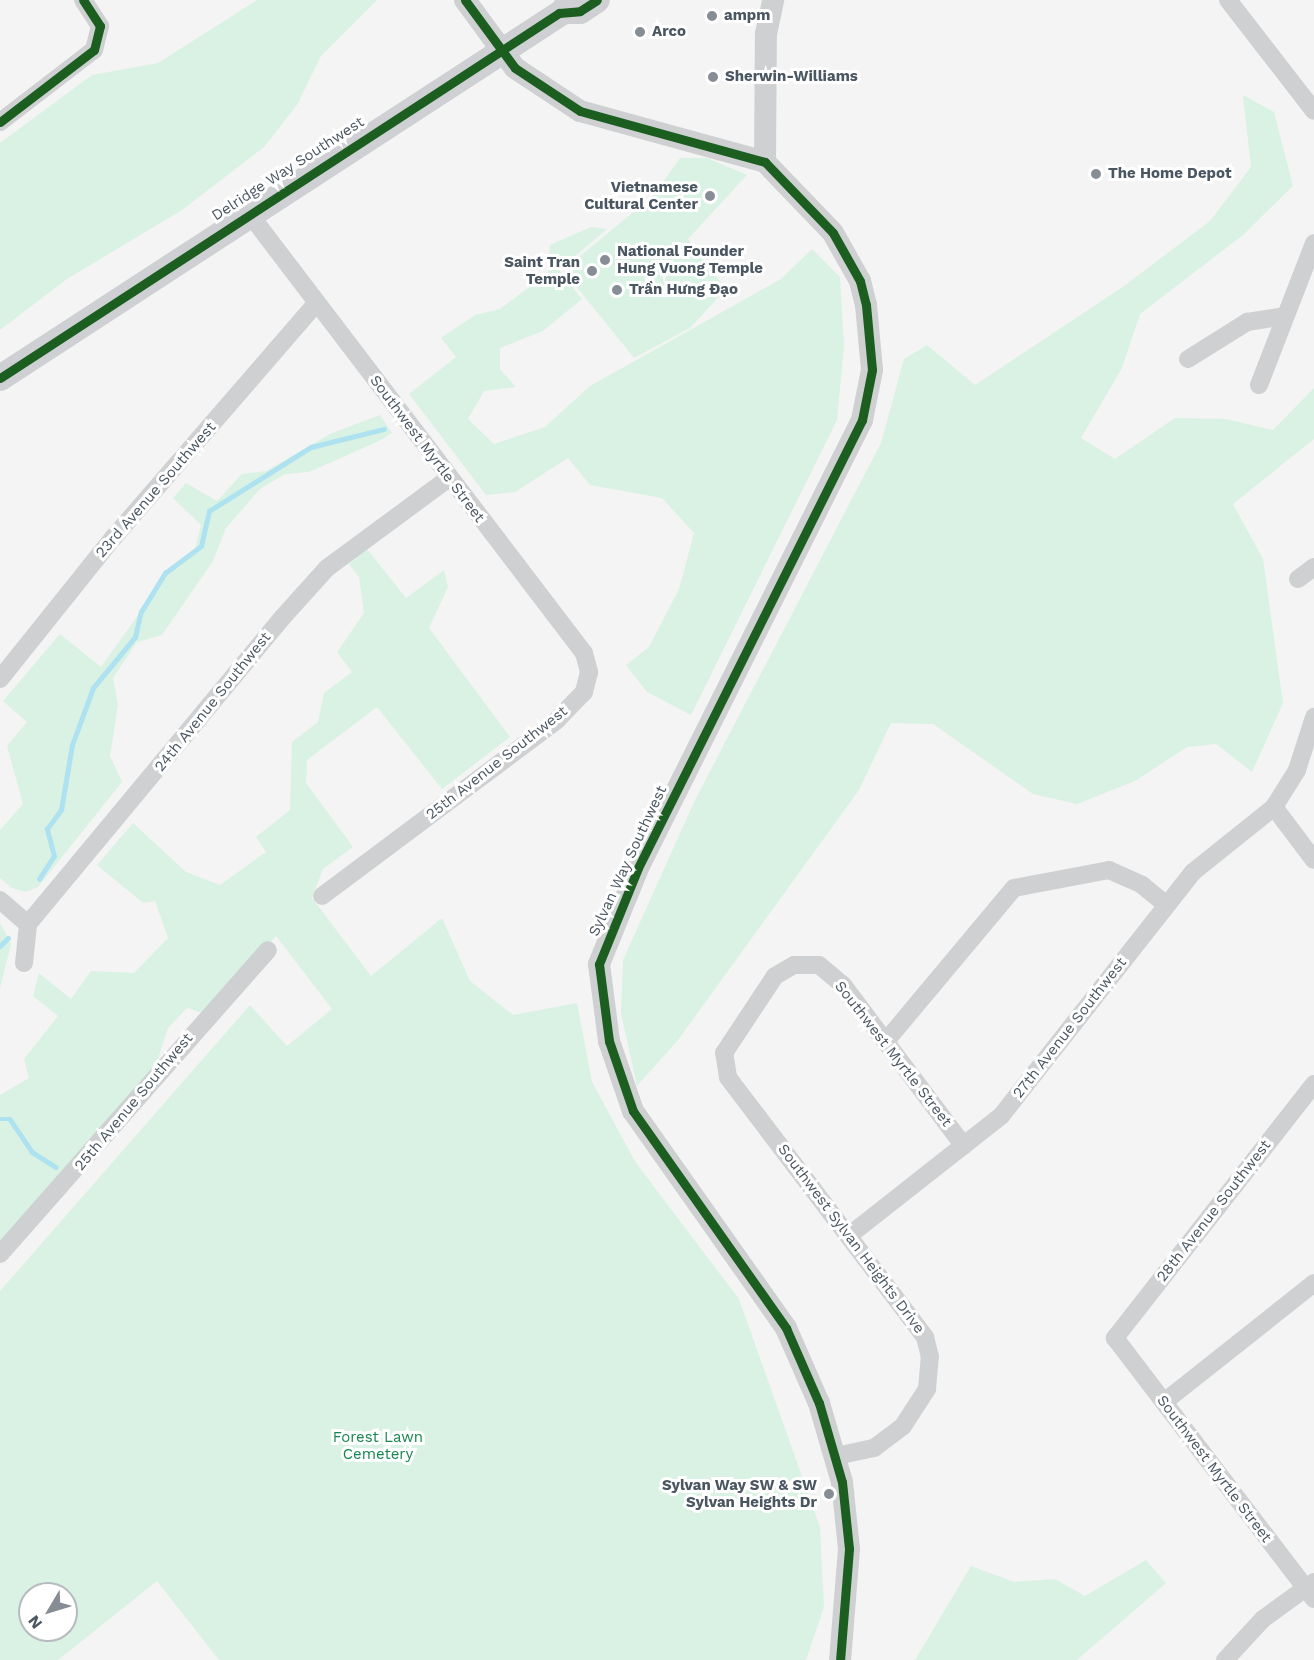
<!DOCTYPE html>
<html>
<head>
<meta charset="utf-8">
<style>
  body { margin:0 }
  #map { position:relative; width:1314px; height:1660px; overflow:hidden; background:#f4f4f4; font-family:"Work Sans",sans-serif }
  div>[style] { position:absolute }
  [style*='--x'] { left:calc(var(--x)*1px); top:calc(var(--y)*1px); width:calc(var(--w)*1px); rotate:calc(var(--a)*1deg) }
  .green>* { inset:0; background:#d9f2e3 }
  .stream>* { height:4.5px; margin:-2.25px; padding:0 2.25px; transform-origin:2.25px; border-radius:2.25px; background:#aee2f0 }
  .minor>* { height:18px; margin:-9px; padding:0 9px; transform-origin:9px; border-radius:9px; background:#ced0d2 }
  .tertiary>* { height:22px; margin:-11px; padding:0 11px; transform-origin:11px; border-radius:11px; background:#ced0d2 }
  .secondary>* { height:26px; margin:-13px; padding:0 13px; transform-origin:13px; border-radius:13px; background:#ced0d4 }
  .cycleway>* { height:9px; margin:-4.5px; padding:0 4.5px; transform-origin:4.5px; border-radius:4.5px; background:#1b5e20 }
  .dots>* { width:16px; height:16px; translate:-50% -50%; box-sizing:border-box; border:3px solid #fff; border-radius:50% }
  span { translate:-50% -50%; white-space:nowrap; text-align:center; line-height:1.15; -webkit-text-stroke:6px #fff; paint-order:stroke }
  .poi-label { font-size:15px; color:#4a5661; font-weight:700 }
  .left { translate:0 -50%; text-align:left }
  .right { translate:-100% -50%; text-align:right }
  .street-label { font-size:15px; color:#4a5661 }
  .park-label { font-size:15px; color:#17864f }
  .north { position:absolute; left:18px; top:1582px; width:60px; height:60px; box-sizing:border-box; background:#fff; border:2px solid #b7bbc0; border-radius:50%; rotate:232deg; font-size:16px; font-weight:700; line-height:24px; text-align:center; color:#4a5661 }
  .north::after { content:''; display:block; margin:auto; width:21px; height:27px; background:#868d94; clip-path:polygon(50% 0,100% 100%,50% 72%,0 100%) }
</style>
</head>
<body>
<div id="map">
  <div class="green">
    <div style="clip-path:polygon(257px 0,377px 0,321px 56px,297px 105px,264px 147px,182px 210px,67px 279px,0 330px,0 143px,92px 75px,158px 63px)"></div>
    <div style="clip-path:polygon(1243px 95px,1274px 112px,1293px 186px,1243px 235px,1140px 314px,1122px 368px,1081px 438px,1115px 459px,1175px 418px,1226px 419px,1273px 430px,1314px 388px,1314px 439px,1233px 504px,1263px 559px,1283px 703px,1252px 772px,1216px 744px,1187px 747px,1135px 781px,1077px 804px,1033px 794px,933px 724px,891px 723px,859px 790px,678px 1040px,637px 1086px,621px 1014px,623px 960px,695px 800px,881px 443px,904px 359px,927px 345px,975px 385px,1124px 286px,1210px 221px,1251px 167px)"></div>
    <div style="clip-path:polygon(680px 158px,707px 158px,747px 175px,688px 239px,726px 289px,690px 328px,634px 358px,563px 270px,653px 196px)"></div>
    <div style="clip-path:polygon(591px 227px,607px 229px,559px 270px,582px 299px,543px 331px,500px 348px,500px 369px,516px 387px,484px 391px,468px 419px,494px 444px,545px 427px,590px 386px,781px 279px,812px 249px,840px 277px,844px 346px,837px 420px,691px 715px,647px 692px,626px 665px,649px 647px,679px 589px,694px 533px,662px 498px,590px 485px,568px 458px,515px 492px,486px 495px,409px 394px,456px 357px,441px 338px,475px 315px,500px 309px,548px 273px,550px 245px)"></div>
    <div style="clip-path:polygon(380px 415px,392px 433px,379px 441px,309px 472px,285px 474px,260px 489px,226px 528px,213px 561px,162px 635px,137px 642px,113px 678px,118px 705px,110px 756px,122px 782px,38px 887px,26px 892px,12px 888px,0 878px,0 830px,23px 804px,7px 746px,27px 722px,3px 701px,60px 634px,101px 667px,171px 569px,195px 549px,201px 525px,173px 498px,186px 483px,217px 501px,242px 474px,266px 471px,330px 434px)"></div>
    <div style="clip-path:polygon(evenodd,367px 549px,406px 598px,444px 570px,448px 587px,429px 628px,510px 737px,442px 789px,377px 707px,307px 760px,306px 783px,353px 847px,323px 869px,312px 898px,371px 976px,442px 918px,470px 981px,513px 1015px,577px 1003px,592px 1082px,636px 1163px,739px 1299px,820px 1527px,824px 1607px,806px 1660px,219px 1660px,157px 1581px,58px 1660px,0 1660px,0 1291px,250px 1005px,287px 1046px,332px 1009px,276px 936px,206px 1014px,187px 1008px,168px 1028px,156px 1065px,0 1248px,0 1095px,29px 1078px,24px 1059px,58px 1016px,33px 996px,39px 973px,71px 999px,91px 971px,134px 973px,168px 938px,155px 901px,143px 903px,97px 865px,133px 823px,186px 872px,220px 885px,266px 852px,256px 837px,290px 810px,292px 742px,318px 722px,324px 693px,352px 672px,337px 652px,364px 613px,359px 577px,349px 564px,367px 549px,30px 1594px,66px 1594px,66px 1630px,30px 1630px,30px 1594px)"></div>
    <div style="clip-path:polygon(0 923px,11px 944px,0 988px)"></div>
    <div style="clip-path:polygon(1146px 1560px,1166px 1583px,1077px 1660px,915px 1660px,971px 1566px,1014px 1582px,1055px 1579px,1085px 1596px)"></div>
  </div>
  <div class="stream">
    <div style="--x:39;--y:879;--w:27;--a:-57"></div>
    <div style="--x:54;--y:856;--w:28;--a:-105"></div>
    <div style="--x:47;--y:829;--w:24;--a:-54"></div>
    <div style="--x:61;--y:810;--w:66;--a:-80.4"></div>
    <div style="--x:72;--y:745;--w:61;--a:-69.8"></div>
    <div style="--x:93;--y:688;--w:66;--a:-50.5"></div>
    <div style="--x:135;--y:637;--w:26;--a:-77"></div>
    <div style="--x:141;--y:612;--w:46;--a:-58.4"></div>
    <div style="--x:165;--y:573;--w:45;--a:-36.9"></div>
    <div style="--x:201;--y:546;--w:36;--a:-77"></div>
    <div style="--x:209;--y:511;--w:120;--a:-32.1"></div>
    <div style="--x:311;--y:447;--w:75;--a:-13.9"></div>
    <div style="--x:0;--y:946;--w:11;--a:-45"></div>
    <div style="--x:0;--y:1119;--w:10;--a:0"></div>
    <div style="--x:10;--y:1119;--w:40;--a:56"></div>
    <div style="--x:32;--y:1152;--w:28;--a:32"></div>
  </div>
  <div class="minor">
    <div style="--x:1228;--y:0;--w:140;--a:52.2"></div>
    <div style="--x:0;--y:122;--w:118;--a:-37.5"></div>
    <div style="--x:94;--y:50;--w:25;--a:-76"></div>
    <div style="--x:100;--y:26;--w:31;--a:-123"></div>
    <div style="--x:248;--y:212;--w:554;--a:52.7"></div>
    <div style="--x:584;--y:653;--w:20;--a:75"></div>
    <div style="--x:589;--y:672;--w:21;--a:104"></div>
    <div style="--x:584;--y:692;--w:40;--a:134"></div>
    <div style="--x:556;--y:721;--w:292;--a:143.2"></div>
    <div style="--x:1188;--y:359;--w:70;--a:-32.1"></div>
    <div style="--x:1247;--y:322;--w:38;--a:-9"></div>
    <div style="--x:1259;--y:385;--w:152;--a:-68.8"></div>
    <div style="--x:1298;--y:579;--w:20;--a:-37"></div>
    <div style="--x:0;--y:679;--w:181;--a:-51.3"></div>
    <div style="--x:113;--y:538;--w:310;--a:-49.1"></div>
    <div style="--x:1274;--y:807;--w:66;--a:53"></div>
    <div style="--x:0;--y:900;--w:37;--a:41"></div>
    <div style="--x:24;--y:963;--w:39;--a:-84"></div>
    <div style="--x:28;--y:924;--w:398;--a:-50.3"></div>
    <div style="--x:282;--y:618;--w:67;--a:-48"></div>
    <div style="--x:327;--y:568;--w:152;--a:-36.4"></div>
    <div style="--x:886;--y:1041;--w:199;--a:-50.1"></div>
    <div style="--x:1014;--y:888;--w:97;--a:-10.7"></div>
    <div style="--x:1109;--y:870;--w:36;--a:24"></div>
    <div style="--x:1142;--y:885;--w:32;--a:39"></div>
    <div style="--x:1314;--y:1084;--w:323;--a:128.1"></div>
    <div style="--x:1115;--y:1338;--w:328;--a:52.7"></div>
    <div style="--x:851;--y:1234;--w:191;--a:-38.2"></div>
    <div style="--x:1001;--y:1116;--w:310;--a:-51.8"></div>
    <div style="--x:1193;--y:872;--w:104;--a:-38.7"></div>
    <div style="--x:1274;--y:807;--w:44;--a:-58.1"></div>
    <div style="--x:1297;--y:770;--w:56;--a:-72.2"></div>
    <div style="--x:0;--y:1254;--w:405;--a:-48.6"></div>
    <div style="--x:1164;--y:1402;--w:191;--a:-38.4"></div>
    <div style="--x:836;--y:1456;--w:39;--a:-12"></div>
    <div style="--x:874;--y:1448;--w:36;--a:-37"></div>
    <div style="--x:903;--y:1426;--w:44;--a:-57"></div>
    <div style="--x:927;--y:1389;--w:32;--a:-85"></div>
    <div style="--x:930;--y:1357;--w:21;--a:-104"></div>
    <div style="--x:925;--y:1337;--w:326;--a:-127.2"></div>
    <div style="--x:728;--y:1077;--w:24;--a:-99"></div>
    <div style="--x:724;--y:1053;--w:92;--a:-56.5"></div>
    <div style="--x:775;--y:976;--w:22;--a:-30"></div>
    <div style="--x:794;--y:965;--w:25;--a:0"></div>
    <div style="--x:819;--y:965;--w:31;--a:40"></div>
    <div style="--x:843;--y:985;--w:201;--a:53.1"></div>
    <div style="--x:1225;--y:1660;--w:56;--a:-47.2"></div>
    <div style="--x:1263;--y:1619;--w:63;--a:-36"></div>
  </div>
  <div class="tertiary">
    <div style="--x:465;--y:0;--w:84;--a:53.7"></div>
    <div style="--x:515;--y:68;--w:78;--a:33.5"></div>
    <div style="--x:580;--y:111;--w:192;--a:15.4"></div>
    <div style="--x:765;--y:162;--w:98;--a:46.2"></div>
    <div style="--x:833;--y:233;--w:55;--a:60.6"></div>
    <div style="--x:860;--y:281;--w:25;--a:76"></div>
    <div style="--x:866;--y:305;--w:65;--a:84.7"></div>
    <div style="--x:872;--y:370;--w:51;--a:101.3"></div>
    <div style="--x:862;--y:420;--w:501;--a:116.57"></div>
    <div style="--x:638;--y:868;--w:104;--a:112.1"></div>
    <div style="--x:599;--y:964;--w:78;--a:82.6"></div>
    <div style="--x:609;--y:1041;--w:74;--a:71.1"></div>
    <div style="--x:633;--y:1111;--w:266;--a:54.8"></div>
    <div style="--x:786;--y:1328;--w:82;--a:66.3"></div>
    <div style="--x:819;--y:1403;--w:82;--a:73.8"></div>
    <div style="--x:842;--y:1482;--w:67;--a:84"></div>
    <div style="--x:849;--y:1549;--w:111;--a:94.6"></div>
    <div style="--x:765;--y:162;--w:128;--a:-89.6"></div>
    <div style="--x:766;--y:34;--w:35;--a:-78"></div>
  </div>
  <div class="secondary">
    <div style="--x:564;--y:11;--w:16;--a:0"></div>
    <div style="--x:580;--y:11;--w:20;--a:-33"></div>
    <div style="--x:0;--y:378;--w:673;--a:-33.05"></div>
    <div style="--x:564;--y:11;--w:12;--a:-66"></div>
  </div>
  <div class="cycleway">
    <div style="--x:465;--y:0;--w:84;--a:53.7"></div>
    <div style="--x:515;--y:68;--w:78;--a:33.5"></div>
    <div style="--x:580;--y:111;--w:192;--a:15.4"></div>
    <div style="--x:765;--y:162;--w:98;--a:46.2"></div>
    <div style="--x:833;--y:233;--w:55;--a:60.6"></div>
    <div style="--x:860;--y:281;--w:25;--a:76"></div>
    <div style="--x:866;--y:305;--w:65;--a:84.7"></div>
    <div style="--x:872;--y:370;--w:51;--a:101.3"></div>
    <div style="--x:862;--y:420;--w:501;--a:116.57"></div>
    <div style="--x:638;--y:868;--w:104;--a:112.1"></div>
    <div style="--x:599;--y:964;--w:78;--a:82.6"></div>
    <div style="--x:609;--y:1041;--w:74;--a:71.1"></div>
    <div style="--x:633;--y:1111;--w:266;--a:54.8"></div>
    <div style="--x:786;--y:1328;--w:82;--a:66.3"></div>
    <div style="--x:819;--y:1403;--w:82;--a:73.8"></div>
    <div style="--x:842;--y:1482;--w:67;--a:84"></div>
    <div style="--x:849;--y:1549;--w:111;--a:94.6"></div>
    <div style="--x:0;--y:122;--w:118;--a:-37.5"></div>
    <div style="--x:94;--y:50;--w:25;--a:-76"></div>
    <div style="--x:100;--y:26;--w:31;--a:-123"></div>
    <div style="--x:0;--y:378;--w:668;--a:-33.14"></div>
    <div style="--x:559;--y:13;--w:21;--a:-5"></div>
    <div style="--x:580;--y:11;--w:20;--a:-33"></div>
  </div>
  <div class="dots">
    <div style="left:712px;top:16px;background:#868d94"></div>
    <div style="left:640px;top:32px;background:#868d94"></div>
    <div style="left:713px;top:77px;background:#868d94"></div>
    <div style="left:1096px;top:174px;background:#868d94"></div>
    <div style="left:710px;top:196px;background:#868d94"></div>
    <div style="left:605px;top:260px;background:#868d94"></div>
    <div style="left:592px;top:271px;background:#868d94"></div>
    <div style="left:617px;top:290px;background:#868d94"></div>
    <div style="left:829px;top:1494px;background:#868d94"></div>
  </div>
  <div class="poi-label">
    <span class="left" style="left:724px;top:16px">ampm</span>
    <span class="left" style="left:652px;top:32px">Arco</span>
    <span class="left" style="left:725px;top:77px">Sherwin-Williams</span>
    <span class="left" style="left:1108px;top:174px">The Home Depot</span>
    <span class="right" style="left:698px;top:196px">Vietnamese<br>Cultural Center</span>
    <span class="left" style="left:617px;top:260px">National Founder<br>Hung Vuong Temple</span>
    <span class="right" style="left:580px;top:271px">Saint Tran<br>Temple</span>
    <span class="left" style="left:629px;top:290px">Trần Hưng Đạo</span>
    <span class="right" style="left:817px;top:1494px">Sylvan Way SW &amp; SW<br>Sylvan Heights Dr</span>
  </div>
  <div class="street-label">
    <span style="left:288px;top:169px;rotate:-33deg">Delridge Way Southwest</span>
    <span style="left:427px;top:449px;rotate:53deg">Southwest Myrtle Street</span>
    <span style="left:156px;top:490px;rotate:-49deg">23rd Avenue Southwest</span>
    <span style="left:213px;top:702px;rotate:-51deg">24th Avenue Southwest</span>
    <span style="left:497px;top:763px;rotate:-38deg">25th Avenue Southwest</span>
    <span style="left:628px;top:861px;rotate:-65deg">Sylvan Way Southwest</span>
    <span style="left:1070px;top:1028px;rotate:-52deg">27th Avenue Southwest</span>
    <span style="left:893px;top:1054px;rotate:52deg">Southwest Myrtle Street</span>
    <span style="left:134px;top:1102px;rotate:-50deg">25th Avenue Southwest</span>
    <span style="left:1214px;top:1211px;rotate:-52deg">28th Avenue Southwest</span>
    <span style="left:851px;top:1239px;rotate:53deg">Southwest Sylvan Heights Drive</span>
    <span style="left:1214px;top:1469px;rotate:53deg">Southwest Myrtle Street</span>
  </div>
  <div class="park-label">
    <span style="left:378px;top:1446px">Forest Lawn<br>Cemetery</span>
  </div>
  <div class="north">N</div>
</div>
</body>
</html>
